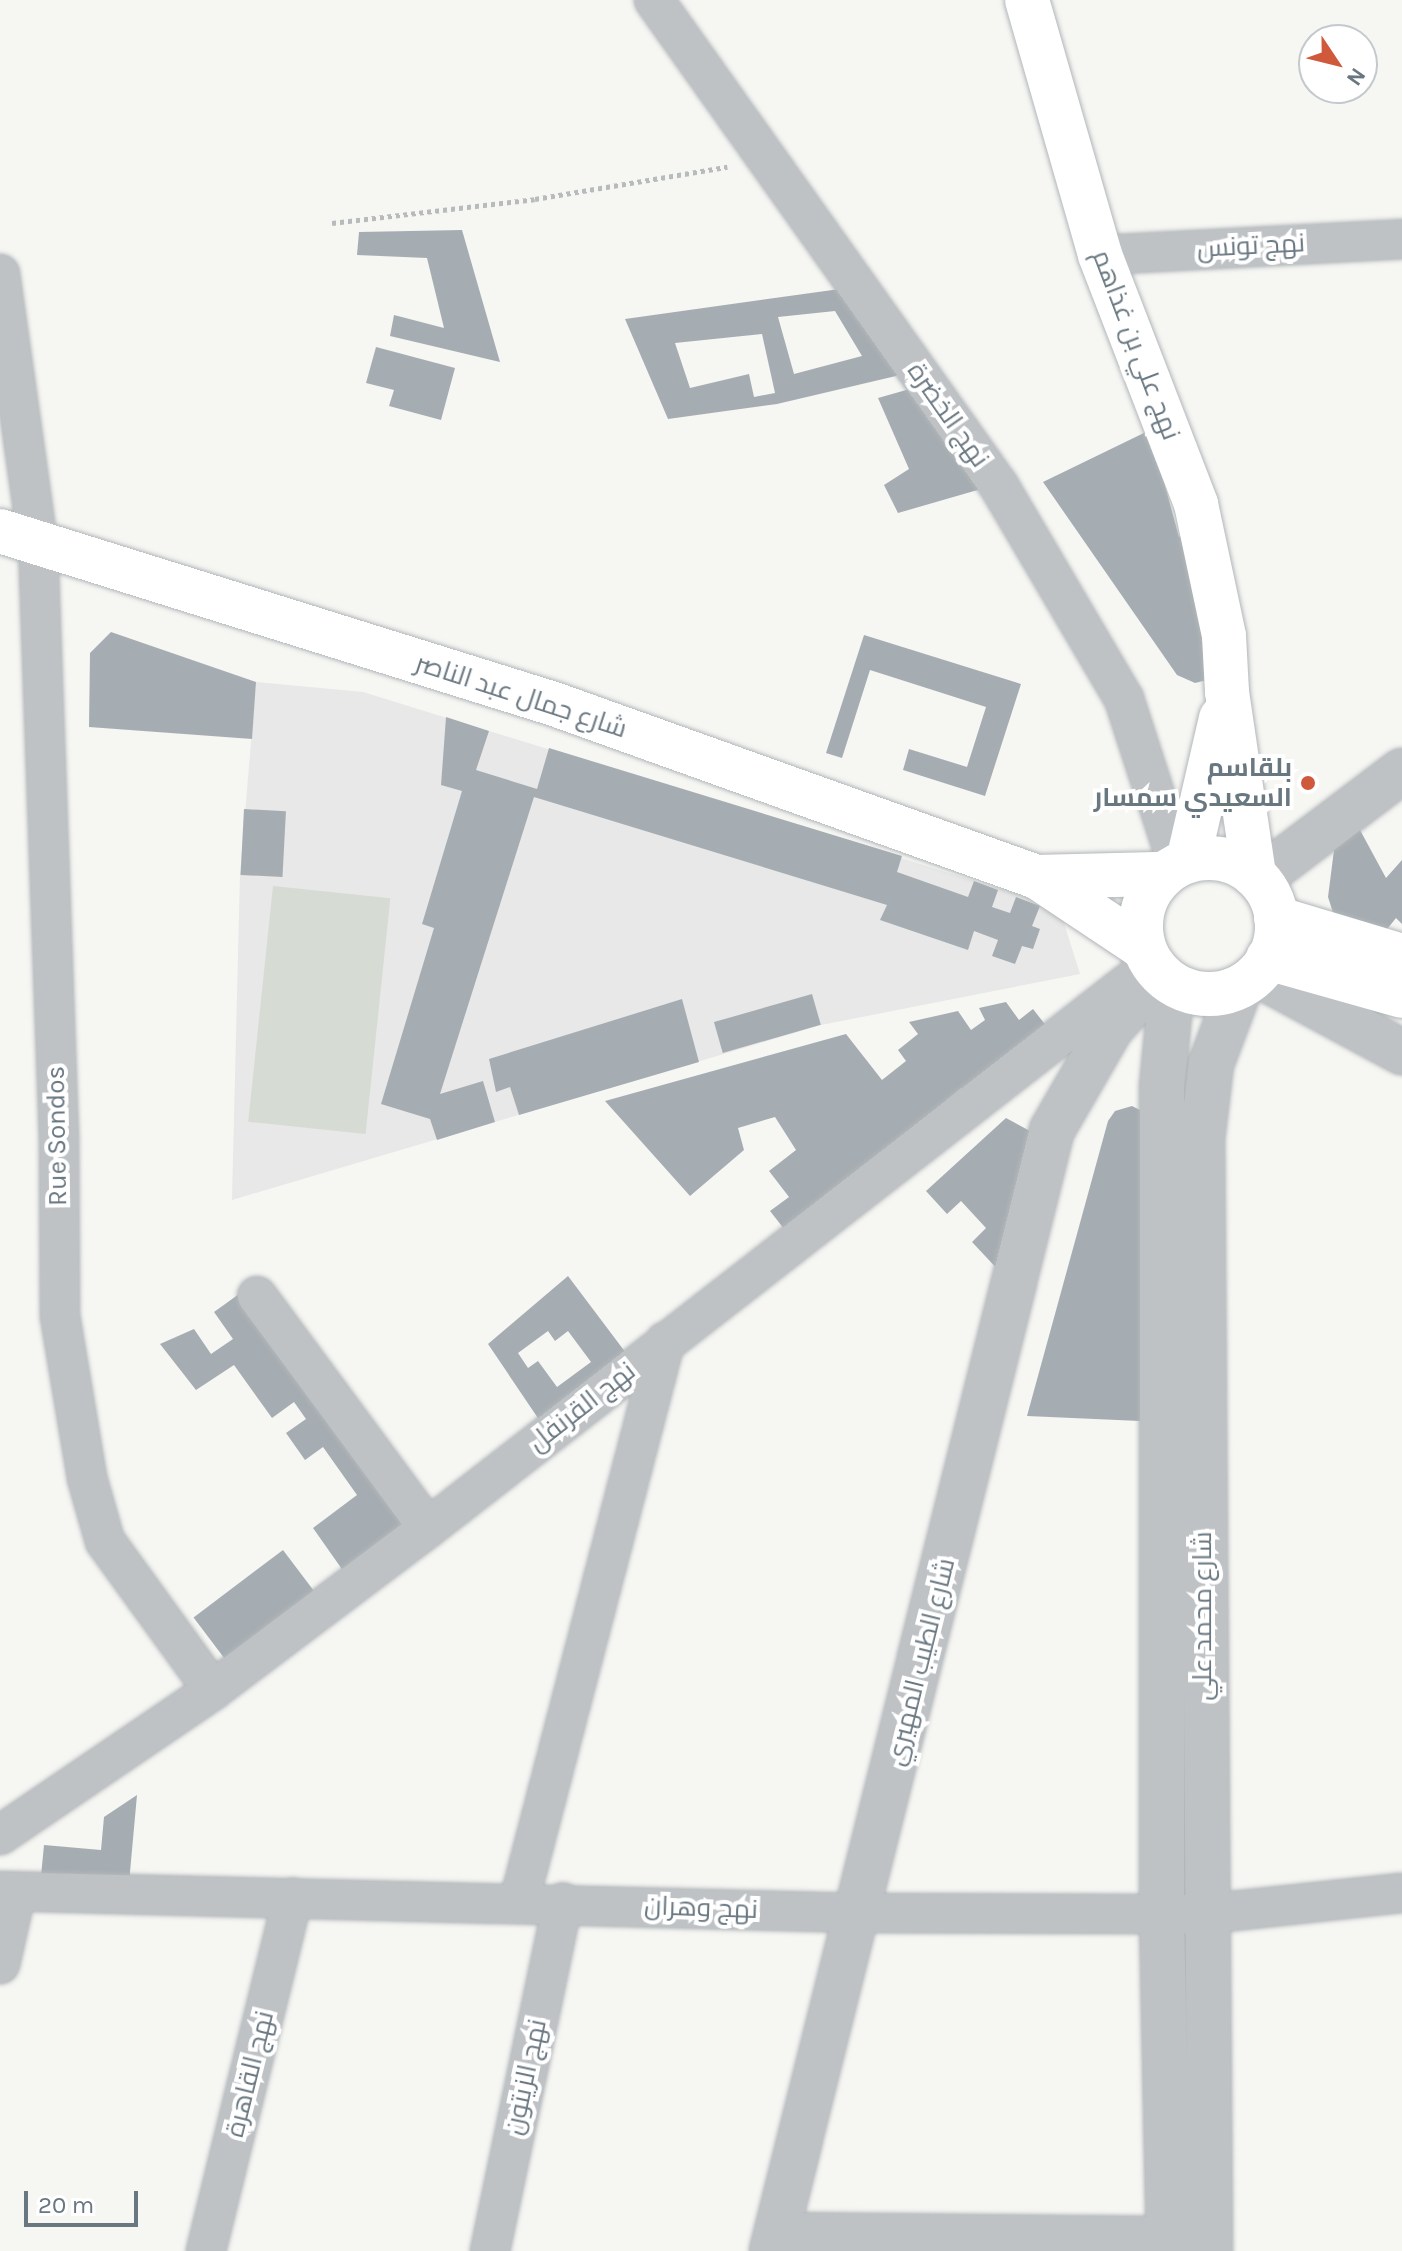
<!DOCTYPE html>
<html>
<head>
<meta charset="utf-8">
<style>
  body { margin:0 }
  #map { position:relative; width:1402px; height:2251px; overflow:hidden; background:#f6f6f3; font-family:Karla,Cairo,sans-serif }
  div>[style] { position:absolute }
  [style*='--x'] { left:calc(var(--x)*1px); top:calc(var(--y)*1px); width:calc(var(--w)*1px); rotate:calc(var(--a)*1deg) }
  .built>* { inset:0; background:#e7e8e7 }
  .green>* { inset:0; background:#d6dbd3; transform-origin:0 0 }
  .building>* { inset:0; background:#a6adb2; transform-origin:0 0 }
  .path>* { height:5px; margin-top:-2.5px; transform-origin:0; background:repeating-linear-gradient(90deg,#b8bbbd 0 4px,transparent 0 8px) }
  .roads { filter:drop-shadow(0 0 2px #b1b6b9) drop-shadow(0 0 2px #b1b6b9) }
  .minor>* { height:38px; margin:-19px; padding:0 19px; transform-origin:19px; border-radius:19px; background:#bec2c5 }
  .tertiary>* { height:44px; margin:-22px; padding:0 22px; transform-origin:22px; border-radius:22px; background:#bec2c5 }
  .secondary>* { height:44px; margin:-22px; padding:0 22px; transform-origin:22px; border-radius:22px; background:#fff }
  .secondary>.ring { margin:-22px; padding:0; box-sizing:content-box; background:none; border:44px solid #fff; border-radius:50% }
  .dots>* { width:22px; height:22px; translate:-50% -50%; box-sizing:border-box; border:4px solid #fff; border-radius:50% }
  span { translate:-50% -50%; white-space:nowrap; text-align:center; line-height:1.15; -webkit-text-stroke:8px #fff; paint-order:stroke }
  .street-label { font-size:26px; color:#697781 }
  .poi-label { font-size:26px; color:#697781; font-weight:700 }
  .right { translate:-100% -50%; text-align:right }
  .north { position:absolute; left:1298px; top:24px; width:80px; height:80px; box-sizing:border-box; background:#fff; border:2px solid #c3c9cd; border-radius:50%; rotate:125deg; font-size:22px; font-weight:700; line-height:32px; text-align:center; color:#697781 }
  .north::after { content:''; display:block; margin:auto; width:28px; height:36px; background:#cf593a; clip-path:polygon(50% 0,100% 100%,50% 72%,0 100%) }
  .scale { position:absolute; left:24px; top:2191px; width:114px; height:36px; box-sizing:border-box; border:4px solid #697781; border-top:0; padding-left:10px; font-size:24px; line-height:28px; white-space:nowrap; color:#697781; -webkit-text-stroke:6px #fff; paint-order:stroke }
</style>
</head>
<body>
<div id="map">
  <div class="built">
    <div style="clip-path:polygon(256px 682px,363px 692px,1059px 907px,1080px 974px,821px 1025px,232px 1200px,240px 875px)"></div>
  </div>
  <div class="green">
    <div style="left:273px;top:886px;width:118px;height:237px;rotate:6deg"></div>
  </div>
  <div class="building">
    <div style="clip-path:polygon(462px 230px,500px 362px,390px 336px,394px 315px,444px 328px,427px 258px,357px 255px,359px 232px)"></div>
    <div style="clip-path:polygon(evenodd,847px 288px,899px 371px,896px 376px,777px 404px,668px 419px,625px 319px,847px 288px,835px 311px,862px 356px,794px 374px,778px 317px,835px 311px,847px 288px,762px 334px,775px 393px,754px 397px,749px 374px,690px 388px,675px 343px,762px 334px)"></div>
    <div style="clip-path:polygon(376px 347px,455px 368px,441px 420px,389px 406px,394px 390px,366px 383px)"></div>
    <div style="clip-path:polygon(924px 385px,988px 487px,898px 513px,884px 485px,909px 469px,878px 398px)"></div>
    <div style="clip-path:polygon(1150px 430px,1179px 537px,1188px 531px,1214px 651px,1207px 680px,1195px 683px,1177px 675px,1043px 482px)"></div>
    <div style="clip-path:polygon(111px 632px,256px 682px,252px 739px,89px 727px,90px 653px)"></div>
    <div style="clip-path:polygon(864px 635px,1021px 684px,985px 796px,903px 770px,909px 749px,967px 767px,986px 707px,870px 670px,842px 758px,826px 753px)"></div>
    <div style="clip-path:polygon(446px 717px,489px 731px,476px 770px,537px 789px,549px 748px,902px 856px,897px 872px,968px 897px,974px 881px,998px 890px,992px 907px,1010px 913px,1016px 897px,1040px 906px,1032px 926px,1040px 929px,1033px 949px,1022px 946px,1015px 964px,992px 956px,998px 940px,974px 931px,968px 950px,880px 920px,887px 905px,534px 797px,440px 1094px,483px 1081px,495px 1122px,437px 1140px,430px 1119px,381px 1104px,434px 928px,422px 924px,462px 791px,441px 785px)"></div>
    <div style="left:244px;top:809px;width:42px;height:66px;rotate:3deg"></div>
    <div style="clip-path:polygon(1360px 830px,1386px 878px,1402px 860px,1402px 924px,1396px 918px,1380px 938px,1337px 925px,1328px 897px,1334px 850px)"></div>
    <div style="left:812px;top:994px;width:32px;height:102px;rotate:74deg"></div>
    <div style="clip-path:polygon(682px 999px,699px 1062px,519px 1115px,510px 1087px,496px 1092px,489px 1059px)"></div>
    <div style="clip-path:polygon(1006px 1002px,1019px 1020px,1033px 1009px,1051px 1032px,968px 1097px,961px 1088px,788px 1234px,770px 1211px,789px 1197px,769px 1171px,796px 1150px,775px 1117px,738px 1128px,744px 1150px,690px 1196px,605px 1101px,846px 1034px,882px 1080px,906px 1061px,898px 1050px,918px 1034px,909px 1022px,958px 1011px,971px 1030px,985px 1020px,979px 1008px)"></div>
    <div style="clip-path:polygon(1132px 1106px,1142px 1111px,1140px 1421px,1027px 1416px,1108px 1121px,1115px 1111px)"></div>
    <div style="clip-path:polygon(1006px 1118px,1030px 1131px,1002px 1274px,972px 1242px,986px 1228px,961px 1201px,947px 1214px,926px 1191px)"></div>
    <div style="clip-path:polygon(evenodd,568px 1276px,632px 1361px,546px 1430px,488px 1344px,568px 1276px,548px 1331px,555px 1341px,568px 1331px,591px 1362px,557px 1387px,538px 1361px,528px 1368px,518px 1353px,548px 1331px)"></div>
    <div style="clip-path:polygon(246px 1289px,423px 1530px,351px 1582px,313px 1528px,357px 1495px,323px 1447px,305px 1460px,286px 1433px,306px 1419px,294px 1402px,272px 1418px,234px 1365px,196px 1390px,160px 1344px,194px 1329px,211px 1354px,233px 1339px,214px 1312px)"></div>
    <div style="left:283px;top:1550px;width:64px;height:112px;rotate:53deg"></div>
    <div style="clip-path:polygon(137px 1795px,129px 1883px,41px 1876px,44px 1845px,101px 1850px,104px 1817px)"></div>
  </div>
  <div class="path">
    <div style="--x:332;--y:223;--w:204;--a:-6.7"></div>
    <div style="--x:535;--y:199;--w:195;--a:-9.5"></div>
  </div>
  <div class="roads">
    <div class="minor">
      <div style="--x:654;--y:0;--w:596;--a:54.63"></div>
      <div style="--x:999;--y:486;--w:247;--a:59.6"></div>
      <div style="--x:1124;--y:699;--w:175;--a:72"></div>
      <div style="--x:1100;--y:255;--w:302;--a:-3"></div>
      <div style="--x:0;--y:274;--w:272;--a:82"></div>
      <div style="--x:38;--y:543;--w:595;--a:87.98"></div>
      <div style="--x:59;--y:1138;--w:178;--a:89.7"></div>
      <div style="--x:60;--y:1316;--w:164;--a:80.5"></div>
      <div style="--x:87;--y:1478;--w:66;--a:74.1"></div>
      <div style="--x:105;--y:1541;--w:184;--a:54.1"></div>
      <div style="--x:257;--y:1296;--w:288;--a:53.6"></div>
      <div style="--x:0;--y:1835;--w:258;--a:-34.2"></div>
      <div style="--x:213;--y:1690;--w:269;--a:-37"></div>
      <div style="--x:428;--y:1528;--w:915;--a:-37.9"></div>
      <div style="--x:0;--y:1891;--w:859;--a:1.47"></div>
      <div style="--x:859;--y:1913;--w:346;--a:0.2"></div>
      <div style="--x:1205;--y:1914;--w:198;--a:-6.1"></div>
      <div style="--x:519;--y:1902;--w:579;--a:-75.39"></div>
      <div style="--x:0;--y:1964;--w:73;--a:-77.3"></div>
      <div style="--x:777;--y:2232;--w:392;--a:0.6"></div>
      <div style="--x:206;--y:2251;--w:364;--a:-76.2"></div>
      <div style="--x:490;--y:2251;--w:356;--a:-78.2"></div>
    </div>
    <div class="tertiary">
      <div style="--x:1259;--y:879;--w:179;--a:-37.1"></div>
      <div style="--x:1257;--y:974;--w:165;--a:28.3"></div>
      <div style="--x:772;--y:2251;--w:1155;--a:-75.98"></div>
      <div style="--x:1052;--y:1130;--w:118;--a:-60"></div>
      <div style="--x:1111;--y:1028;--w:73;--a:-47.8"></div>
      <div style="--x:1169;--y:2251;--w:338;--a:-91.2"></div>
      <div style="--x:1162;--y:1913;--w:826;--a:-90"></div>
      <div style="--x:1162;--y:1087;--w:104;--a:-84.5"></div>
      <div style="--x:1210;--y:2251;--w:1112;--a:-90.41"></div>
      <div style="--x:1202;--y:1139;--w:76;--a:-83.2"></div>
      <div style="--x:1211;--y:1064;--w:82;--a:-69.4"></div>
    </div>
    <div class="secondary">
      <div style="--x:1027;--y:0;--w:265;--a:74"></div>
      <div style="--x:1100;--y:255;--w:267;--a:68.9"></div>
      <div style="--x:1196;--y:504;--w:135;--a:78"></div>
      <div style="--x:1224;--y:636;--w:56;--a:86.9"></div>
      <div style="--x:1227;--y:692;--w:185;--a:81.6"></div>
      <div style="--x:0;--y:531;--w:580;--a:17.34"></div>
      <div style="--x:554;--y:704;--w:513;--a:19.71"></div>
      <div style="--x:1037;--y:877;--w:128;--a:33.6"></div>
      <div class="ring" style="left:1141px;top:858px;width:92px;height:92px"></div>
      <div style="--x:1188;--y:861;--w:147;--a:-77"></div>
      <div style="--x:1037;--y:877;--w:127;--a:-1.4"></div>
      <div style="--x:1276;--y:918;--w:132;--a:16.8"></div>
      <div style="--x:1268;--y:958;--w:139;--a:15.8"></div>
    </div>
  </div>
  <div class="dots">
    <div style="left:1308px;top:783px;background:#cf593a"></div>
  </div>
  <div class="street-label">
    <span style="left:1251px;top:246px;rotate:-3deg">نهج تونس</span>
    <span style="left:1136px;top:345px;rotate:69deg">نهج علي بن غذاهم</span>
    <span style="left:948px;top:415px;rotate:55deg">نهج الخضرة</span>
    <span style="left:521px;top:696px;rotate:18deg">شارع جمال عبد الناصر</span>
    <span style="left:57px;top:1136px;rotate:-91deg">Rue Sondos</span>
    <span style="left:582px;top:1407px;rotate:-38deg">نهج القرنفل</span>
    <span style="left:1203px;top:1616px;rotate:-90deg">شارع محمد علي</span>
    <span style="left:921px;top:1662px;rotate:-76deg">شارع الطيب المهيري</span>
    <span style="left:701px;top:1908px;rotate:2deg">نهج وهران</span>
    <span style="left:250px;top:2074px;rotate:-76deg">نهج القاهرة</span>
    <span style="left:526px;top:2077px;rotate:-78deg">نهج الزيتون</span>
  </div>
  <div class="poi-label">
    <span class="right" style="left:1292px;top:783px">بلقاسم<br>السعيدي سمسار</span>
  </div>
  <div class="north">N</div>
  <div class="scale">20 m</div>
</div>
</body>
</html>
